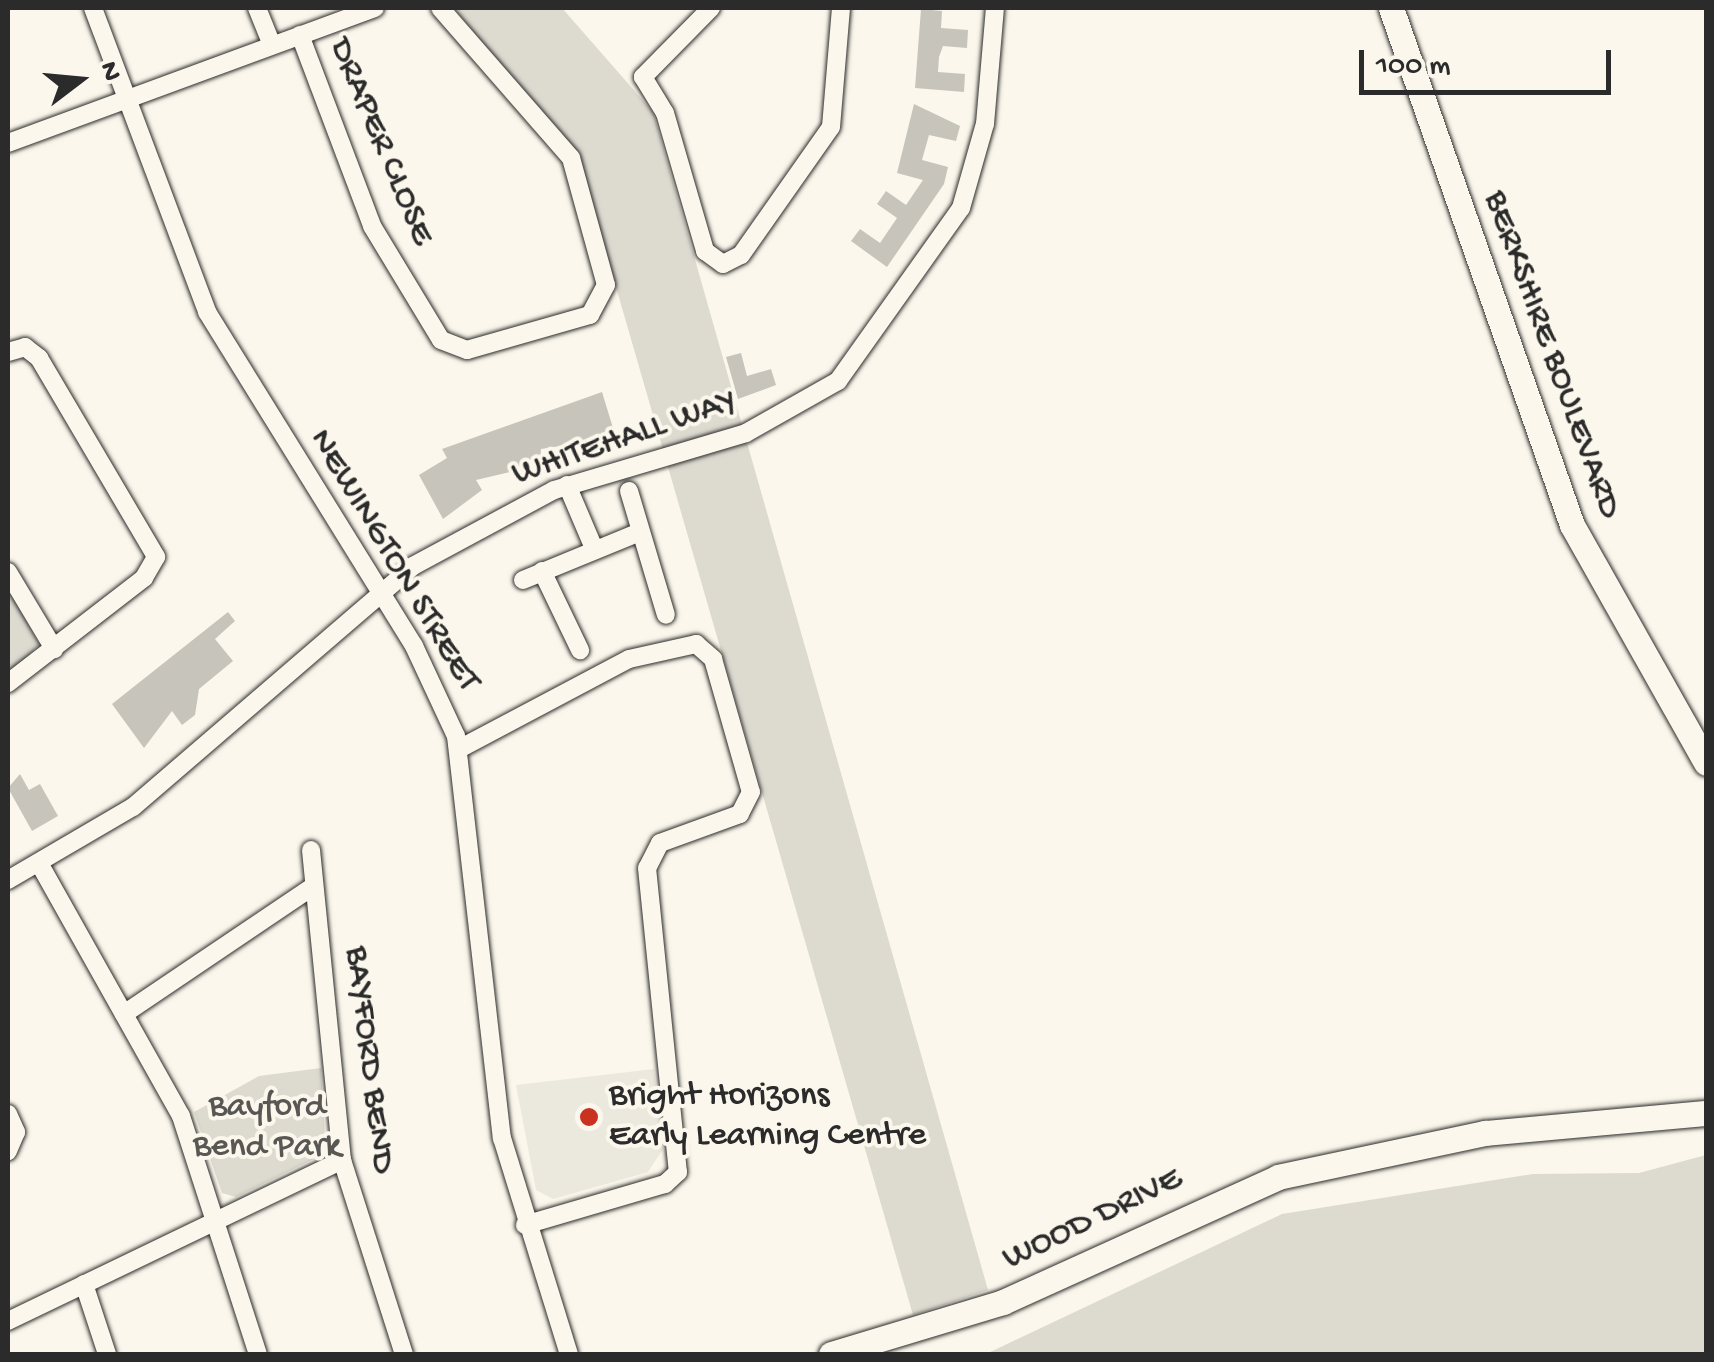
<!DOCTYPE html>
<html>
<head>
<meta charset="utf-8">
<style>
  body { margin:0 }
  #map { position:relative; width:1714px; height:1362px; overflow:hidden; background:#fbf7ec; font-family:"Gochi Hand",sans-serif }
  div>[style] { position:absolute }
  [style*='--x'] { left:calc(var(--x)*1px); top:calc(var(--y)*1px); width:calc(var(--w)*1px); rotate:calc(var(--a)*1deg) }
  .built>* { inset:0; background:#ebe8de }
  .green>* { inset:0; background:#dddad0 }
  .building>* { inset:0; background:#c7c4bc }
  .roads { filter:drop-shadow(0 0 2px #2b2b2b) drop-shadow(0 0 2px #2b2b2b) }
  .street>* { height:18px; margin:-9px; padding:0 9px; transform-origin:9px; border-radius:9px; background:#fbf7ec }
  .secondary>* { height:25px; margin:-12.5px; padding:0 12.5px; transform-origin:12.5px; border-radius:12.5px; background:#fbf7ec }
  .dots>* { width:28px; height:28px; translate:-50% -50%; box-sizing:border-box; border:5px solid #fbf7ec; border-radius:50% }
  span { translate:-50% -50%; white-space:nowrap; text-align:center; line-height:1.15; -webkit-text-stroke:8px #fbf7ec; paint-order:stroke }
  .street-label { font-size:35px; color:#2b2b2b }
  .poi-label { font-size:35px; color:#2b2b2b }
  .left { translate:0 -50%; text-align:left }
  .park-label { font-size:35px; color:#585754 }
  .frame { position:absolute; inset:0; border:10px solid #2b2b2b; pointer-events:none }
  .north { position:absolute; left:30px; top:30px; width:100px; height:100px; -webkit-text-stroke:8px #fbf7ec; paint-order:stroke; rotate:74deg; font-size:28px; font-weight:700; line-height:40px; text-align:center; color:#2b2b2b }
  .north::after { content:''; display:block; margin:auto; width:35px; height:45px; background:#2b2b2b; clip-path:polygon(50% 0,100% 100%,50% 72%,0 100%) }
  .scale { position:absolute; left:1359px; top:50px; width:252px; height:45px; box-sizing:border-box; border:5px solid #2b2b2b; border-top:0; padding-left:12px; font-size:30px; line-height:35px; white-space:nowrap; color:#2b2b2b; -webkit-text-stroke:8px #fbf7ec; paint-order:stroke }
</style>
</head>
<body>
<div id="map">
  <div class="built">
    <div style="clip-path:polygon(654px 1069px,663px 1149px,648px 1172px,553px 1199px,536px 1190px,516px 1085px)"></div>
  </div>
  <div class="green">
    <div style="clip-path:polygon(454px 8px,562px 8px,653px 112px,988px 1290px,913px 1315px,581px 166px)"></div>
    <div style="clip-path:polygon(8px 588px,39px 644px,8px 677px)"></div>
    <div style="clip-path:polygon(321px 1068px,326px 1153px,236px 1197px,222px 1193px,194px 1112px,259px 1076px)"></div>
    <div style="clip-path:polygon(1706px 1155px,1706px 1354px,986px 1354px,1282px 1214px,1533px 1174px,1639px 1173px)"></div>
  </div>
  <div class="building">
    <div style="clip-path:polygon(921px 9px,942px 11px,941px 28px,968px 30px,967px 48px,943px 46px,939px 57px,938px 72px,965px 74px,964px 92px,915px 88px)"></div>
    <div style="clip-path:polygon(914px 104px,960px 126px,956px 141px,929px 135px,922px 160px,948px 167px,944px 184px,887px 267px,851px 241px,860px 229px,880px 243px,897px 218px,877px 204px,886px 191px,906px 205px,923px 180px,897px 173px)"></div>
    <div style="clip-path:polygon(741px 353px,747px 376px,771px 369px,776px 385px,738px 399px,726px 357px)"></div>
    <div style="clip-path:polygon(602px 392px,613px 428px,605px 439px,541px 449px,540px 465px,476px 480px,482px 490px,443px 519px,419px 475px,447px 458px,442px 449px)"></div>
    <div style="clip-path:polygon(228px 612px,235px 621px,215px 639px,233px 661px,199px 689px,195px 715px,182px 725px,172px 711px,144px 748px,112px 704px)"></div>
    <div style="clip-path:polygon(20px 774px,29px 790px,40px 784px,58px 816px,32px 831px,8px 788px)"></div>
  </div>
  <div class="roads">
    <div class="street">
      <div style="--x:93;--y:8;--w:325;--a:69.4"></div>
      <div style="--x:207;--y:312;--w:393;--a:58.2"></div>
      <div style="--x:414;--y:646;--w:99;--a:65"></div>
      <div style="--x:456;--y:736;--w:405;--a:83.5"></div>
      <div style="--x:502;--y:1138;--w:226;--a:72.8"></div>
      <div style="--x:257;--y:8;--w:40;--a:68"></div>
      <div style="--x:711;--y:8;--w:97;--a:134.6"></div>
      <div style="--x:643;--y:77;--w:42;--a:58.6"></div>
      <div style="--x:665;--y:113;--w:144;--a:73.8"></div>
      <div style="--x:705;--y:251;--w:22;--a:36"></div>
      <div style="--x:723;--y:264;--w:20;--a:-27"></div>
      <div style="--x:741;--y:255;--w:156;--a:-54.9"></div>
      <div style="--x:831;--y:127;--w:119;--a:-85.2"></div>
      <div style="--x:300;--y:35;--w:204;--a:69.3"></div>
      <div style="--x:372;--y:226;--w:133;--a:58.8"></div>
      <div style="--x:441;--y:340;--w:28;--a:21"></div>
      <div style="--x:467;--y:350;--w:128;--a:-15.9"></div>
      <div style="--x:590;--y:315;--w:34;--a:-62"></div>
      <div style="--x:606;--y:285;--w:132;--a:-105.4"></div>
      <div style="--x:571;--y:158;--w:199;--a:-131.1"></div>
      <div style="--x:8;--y:143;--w:391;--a:-20.2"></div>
      <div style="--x:8;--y:352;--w:18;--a:-16"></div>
      <div style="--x:25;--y:347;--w:18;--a:38"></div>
      <div style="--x:39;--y:358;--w:231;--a:59.5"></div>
      <div style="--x:156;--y:557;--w:24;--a:120"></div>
      <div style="--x:144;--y:578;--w:172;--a:142.3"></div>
      <div style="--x:567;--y:485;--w:66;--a:66.9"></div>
      <div style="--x:629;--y:491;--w:129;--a:73.4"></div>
      <div style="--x:542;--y:571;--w:88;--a:64.3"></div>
      <div style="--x:8;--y:572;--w:90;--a:59.1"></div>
      <div style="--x:523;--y:580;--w:126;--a:-22.3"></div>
      <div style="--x:459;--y:749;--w:192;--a:-27.9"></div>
      <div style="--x:629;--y:659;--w:69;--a:-12.6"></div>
      <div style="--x:696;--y:644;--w:23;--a:41"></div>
      <div style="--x:713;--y:659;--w:138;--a:74.1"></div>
      <div style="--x:751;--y:792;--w:25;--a:117"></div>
      <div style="--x:740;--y:814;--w:85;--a:160.1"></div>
      <div style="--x:660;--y:843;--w:28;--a:117"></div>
      <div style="--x:647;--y:868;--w:306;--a:84.2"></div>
      <div style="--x:678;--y:1172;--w:18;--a:137"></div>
      <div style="--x:665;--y:1184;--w:146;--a:163.7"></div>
      <div style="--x:311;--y:850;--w:312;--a:84.3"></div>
      <div style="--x:342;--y:1160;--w:204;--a:72.3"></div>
      <div style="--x:39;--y:863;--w:290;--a:60.7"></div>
      <div style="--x:181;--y:1116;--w:250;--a:72.1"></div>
      <div style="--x:8;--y:880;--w:145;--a:-30.3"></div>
      <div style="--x:133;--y:807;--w:369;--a:-40.7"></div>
      <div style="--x:413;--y:566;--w:160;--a:-28.3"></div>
      <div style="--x:554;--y:490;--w:200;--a:-16.5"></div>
      <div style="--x:746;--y:433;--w:106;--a:-29.5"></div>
      <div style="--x:838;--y:381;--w:212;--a:-54.6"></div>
      <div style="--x:961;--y:208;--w:87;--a:-74.1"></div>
      <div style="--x:985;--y:124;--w:116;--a:-85.1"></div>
      <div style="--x:124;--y:1014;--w:229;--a:-34"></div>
      <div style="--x:8;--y:1114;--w:20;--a:66"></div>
      <div style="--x:16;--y:1132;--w:21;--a:113"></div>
      <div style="--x:84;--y:1284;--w:74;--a:71.8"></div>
      <div style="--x:8;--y:1321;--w:371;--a:-25.7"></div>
    </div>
    <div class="secondary">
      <div style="--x:1391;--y:8;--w:548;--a:70.71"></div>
      <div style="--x:1572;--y:525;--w:273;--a:60.6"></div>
      <div style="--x:831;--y:1354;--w:180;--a:-16.8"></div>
      <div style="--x:1003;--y:1302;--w:302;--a:-24.4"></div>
      <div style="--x:1278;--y:1177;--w:212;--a:-12"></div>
      <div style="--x:1485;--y:1133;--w:222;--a:-5.2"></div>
    </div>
  </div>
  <div class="dots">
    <div style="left:589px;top:1117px;background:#c8321e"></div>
  </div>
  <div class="street-label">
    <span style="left:380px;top:142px;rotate:67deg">DRAPER CLOSE</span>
    <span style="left:1551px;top:355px;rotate:70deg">BERKSHIRE BOULEVARD</span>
    <span style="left:625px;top:439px;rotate:-19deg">WHITEHALL WAY</span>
    <span style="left:393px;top:561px;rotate:59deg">NEWINGTON STREET</span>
    <span style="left:368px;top:1060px;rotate:83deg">BAYFORD BEND</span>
    <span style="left:1093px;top:1220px;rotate:-26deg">WOOD DRIVE</span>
  </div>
  <div class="poi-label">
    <span class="left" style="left:609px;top:1117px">Bright Horizons<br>Early Learning Centre</span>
  </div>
  <div class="park-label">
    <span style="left:267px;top:1128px">Bayford<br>Bend Park</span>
  </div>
  <div class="frame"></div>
  <div class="north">N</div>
  <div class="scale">100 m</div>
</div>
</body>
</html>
